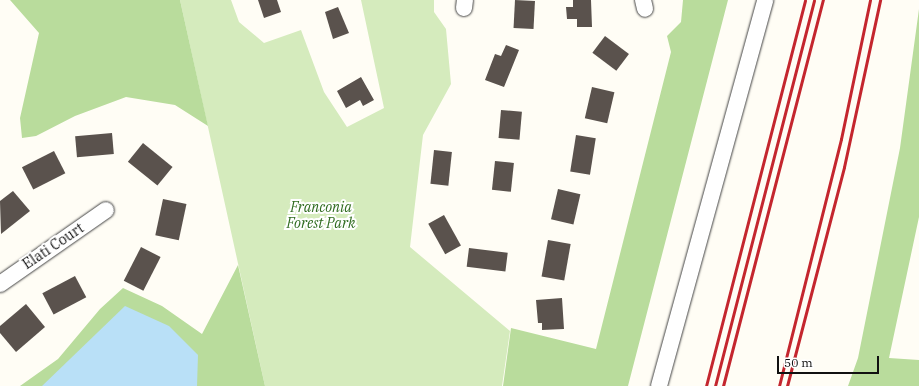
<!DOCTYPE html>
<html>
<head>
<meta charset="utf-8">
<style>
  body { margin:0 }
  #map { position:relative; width:919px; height:386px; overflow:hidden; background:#fffdf5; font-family:"IBM Plex Serif",serif }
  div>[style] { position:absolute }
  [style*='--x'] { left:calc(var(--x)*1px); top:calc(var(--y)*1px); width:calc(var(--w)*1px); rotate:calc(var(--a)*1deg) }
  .green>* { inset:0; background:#d5ebbd }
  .forest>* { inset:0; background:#b9dc9c }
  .water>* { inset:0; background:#b9e0f7 }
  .building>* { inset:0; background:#5a524d; transform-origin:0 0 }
  .roads { filter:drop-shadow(0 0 1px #444) drop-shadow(0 0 1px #444) }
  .minor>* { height:16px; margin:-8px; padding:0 8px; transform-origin:8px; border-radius:8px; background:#fff }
  .rail>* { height:3px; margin:-1.5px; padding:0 1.5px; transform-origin:1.5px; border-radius:1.5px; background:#c4262e }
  span { translate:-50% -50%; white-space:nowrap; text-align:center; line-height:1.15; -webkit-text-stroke:4px #fff; paint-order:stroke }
  .park-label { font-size:14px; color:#2f6b1f; font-style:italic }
  .street-label { font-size:14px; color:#111 }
  .scale { position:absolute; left:777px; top:356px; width:102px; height:18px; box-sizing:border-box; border:2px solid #111; border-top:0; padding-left:5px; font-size:12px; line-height:14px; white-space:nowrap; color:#111; -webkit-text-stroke:3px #fff; paint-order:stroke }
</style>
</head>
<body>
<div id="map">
  <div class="green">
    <div style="clip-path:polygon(180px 0,231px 0,239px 22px,264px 43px,301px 30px,324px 92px,347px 127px,384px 108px,361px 0,434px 0,434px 12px,446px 29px,451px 84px,423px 135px,410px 247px,510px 331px,502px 386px,265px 386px)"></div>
  </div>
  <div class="forest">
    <div style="clip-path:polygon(10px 0,180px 0,208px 126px,175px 105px,126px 97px,75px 116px,36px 136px,22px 138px,20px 118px,39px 33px)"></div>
    <div style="clip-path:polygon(683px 0,728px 0,628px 386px,503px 386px,511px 328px,596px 349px,671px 52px,667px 36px,681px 22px)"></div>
    <div style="clip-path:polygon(919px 9px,919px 217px,889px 358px,919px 360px,919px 386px,848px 386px,858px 358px,900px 148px)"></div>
    <div style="clip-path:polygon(238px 265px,265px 386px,20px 386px,58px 359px,100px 309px,123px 288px,162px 306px,202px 334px)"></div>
  </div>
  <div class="water">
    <div style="clip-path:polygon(125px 306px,169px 326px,198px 355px,197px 386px,42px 386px)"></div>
  </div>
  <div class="building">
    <div style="clip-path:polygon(258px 0,277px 0,281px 12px,264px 18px)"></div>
    <div style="left:515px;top:0;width:20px;height:28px;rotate:3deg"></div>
    <div style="clip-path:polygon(573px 0,591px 0,592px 27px,577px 27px,577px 19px,567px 19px,566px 7px,573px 7px)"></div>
    <div style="clip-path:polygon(338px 7px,349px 33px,333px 39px,325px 12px)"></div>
    <div style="left:605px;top:36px;width:30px;height:21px;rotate:37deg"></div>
    <div style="clip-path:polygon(506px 45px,519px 50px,504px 87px,485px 80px,495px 54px,501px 56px)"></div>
    <div style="clip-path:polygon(361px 77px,374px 100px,363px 106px,360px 100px,346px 108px,337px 91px)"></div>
    <div style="left:592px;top:87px;width:23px;height:32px;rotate:13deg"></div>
    <div style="left:501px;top:110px;width:21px;height:28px;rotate:5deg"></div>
    <div style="left:112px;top:133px;width:21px;height:37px;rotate:85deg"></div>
    <div style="left:576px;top:135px;width:20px;height:37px;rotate:9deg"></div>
    <div style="left:143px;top:143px;width:38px;height:24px;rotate:39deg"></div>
    <div style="left:434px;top:150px;width:18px;height:34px;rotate:6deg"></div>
    <div style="left:54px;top:151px;width:25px;height:36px;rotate:63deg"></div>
    <div style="left:495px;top:161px;width:19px;height:29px;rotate:6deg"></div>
    <div style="left:558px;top:189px;width:23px;height:31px;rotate:13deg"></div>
    <div style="clip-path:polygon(13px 191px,30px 211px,1px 234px,0 201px)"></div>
    <div style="left:163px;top:199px;width:24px;height:37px;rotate:12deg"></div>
    <div style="left:444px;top:215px;width:35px;height:18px;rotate:61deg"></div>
    <div style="left:548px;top:240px;width:23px;height:37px;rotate:10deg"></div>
    <div style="left:141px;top:247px;width:22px;height:38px;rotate:27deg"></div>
    <div style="left:469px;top:248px;width:39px;height:19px;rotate:7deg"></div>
    <div style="left:75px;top:276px;width:24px;height:37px;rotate:62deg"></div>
    <div style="clip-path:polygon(562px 298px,564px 329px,542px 330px,542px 323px,538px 323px,536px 300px)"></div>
    <div style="clip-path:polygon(26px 304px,45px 327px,16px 352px,0 333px,0 326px)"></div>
  </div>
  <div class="roads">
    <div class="minor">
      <div style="--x:643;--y:0;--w:9;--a:77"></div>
      <div style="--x:464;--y:8;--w:8;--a:-83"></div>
      <div style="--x:0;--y:284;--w:129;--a:-34.9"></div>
      <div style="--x:659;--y:386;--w:400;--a:-74.6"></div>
    </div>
  </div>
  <div class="rail">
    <div style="--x:706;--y:386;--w:398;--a:-75.6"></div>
    <div style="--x:715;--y:386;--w:398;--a:-75.6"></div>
    <div style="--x:723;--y:386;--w:399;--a:-75.5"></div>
    <div style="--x:779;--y:386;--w:255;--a:-75.9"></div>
    <div style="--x:841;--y:139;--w:142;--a:-78.2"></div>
    <div style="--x:787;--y:386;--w:226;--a:-75.4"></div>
    <div style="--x:844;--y:167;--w:171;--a:-77.8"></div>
  </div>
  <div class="park-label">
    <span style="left:321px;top:215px">Franconia<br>Forest Park</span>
  </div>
  <div class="street-label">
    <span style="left:53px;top:246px;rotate:-34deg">Elati Court</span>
  </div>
  <div class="scale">50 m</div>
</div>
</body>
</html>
